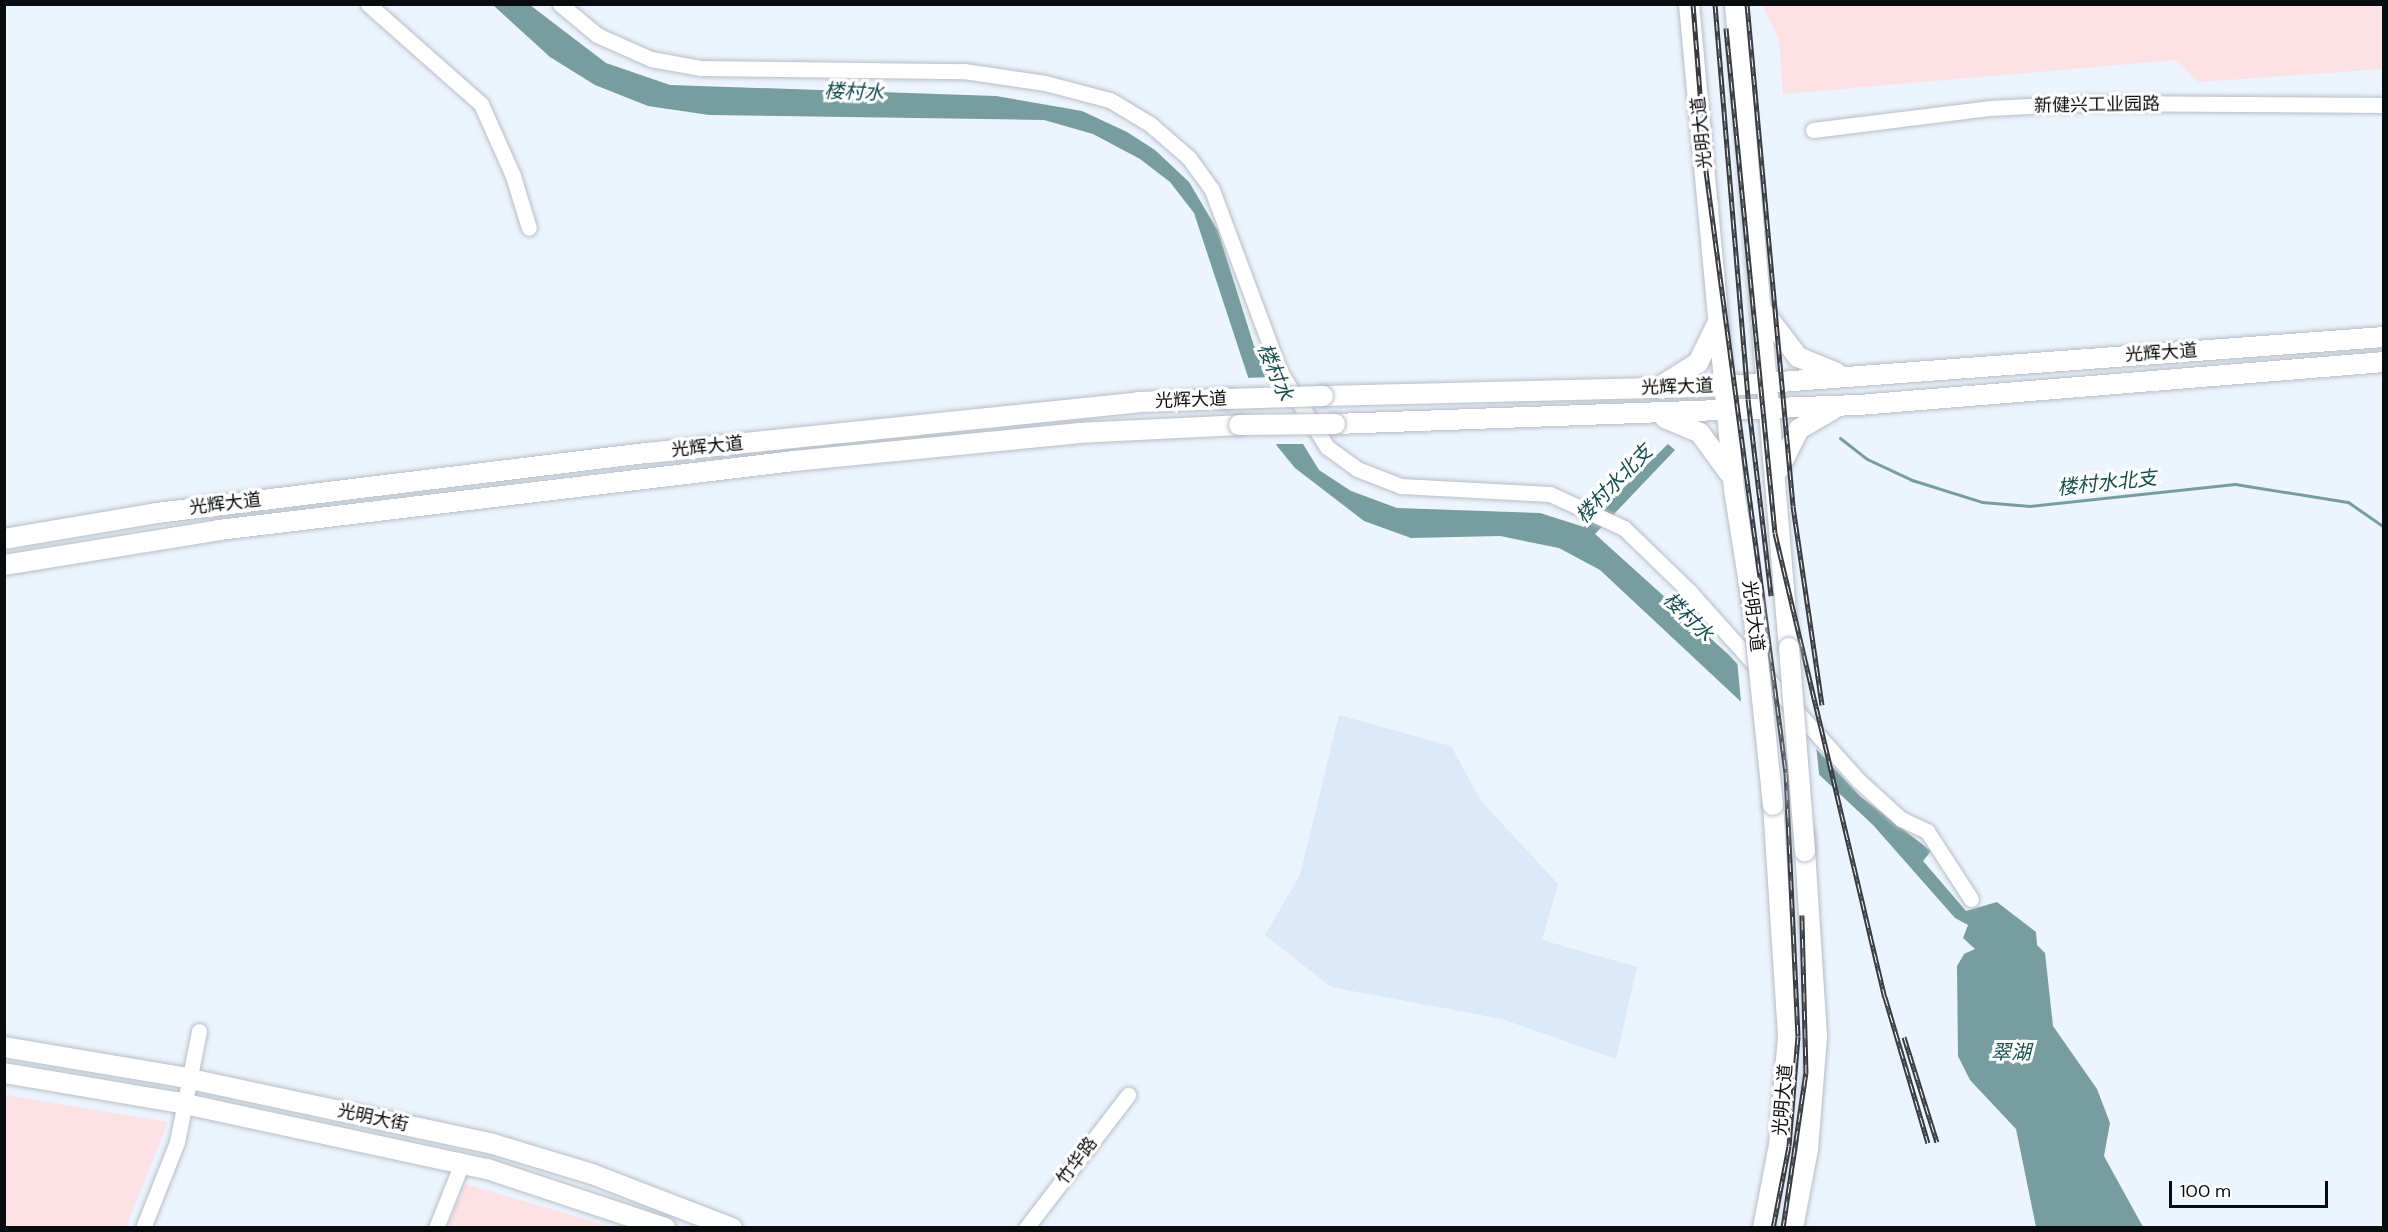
<!DOCTYPE html>
<html>
<head>
<meta charset="utf-8">
<style>
  body { margin:0 }
  #map { position:relative; width:2388px; height:1232px; overflow:hidden; background:#ecf4fd; font-family:"DM Sans","Noto Sans SC",sans-serif }
  div>[style] { position:absolute }
  [style*='--x'] { left:calc(var(--x)*1px); top:calc(var(--y)*1px); width:calc(var(--w)*1px); rotate:calc(var(--a)*1deg) }
  .industrial>* { inset:0; background:#fce1e5 }
  .built>* { inset:0; background:#dce9f8 }
  .water>* { inset:0; background:#789d9e }
  .pier>* { inset:0; background:#ecf4fd }
  .stream>* { height:3px; margin:-1.5px; padding:0 1.5px; transform-origin:1.5px; border-radius:1.5px; background:#789d9e }
  .roads { filter:drop-shadow(0 0 2px #b6bdc6) drop-shadow(0 0 2px #b6bdc6) }
  .minor>* { height:15px; margin:-7.5px; padding:0 7.5px; transform-origin:7.5px; border-radius:7.5px; background:#fff }
  .major>* { height:20px; margin:-10px; padding:0 10px; transform-origin:10px; border-radius:10px; background:#fff }
  .rail>* { height:5px; margin-top:-2.5px; transform-origin:0; background:repeating-linear-gradient(90deg,#fff 0 9px,#383c40 0 18px); box-sizing:border-box; border-block:2px solid #383c40 }
  .bridges { filter:drop-shadow(0 0 2px #b6bdc6) drop-shadow(0 0 2px #b6bdc6) }
  .major-bridge>* { height:20px; margin:-10px; padding:0 10px; transform-origin:10px; border-radius:10px; background:#fff }
  span { translate:-50% -50%; white-space:nowrap; text-align:center; line-height:1.15; -webkit-text-stroke:6px #fff; paint-order:stroke }
  .street-label { font-size:18px; color:#090c0f }
  .water-label { font-size:20px; color:#164e50; font-style:italic }
  .frame { position:absolute; inset:0; border:6px solid #090c0f; pointer-events:none }
  .scale { position:absolute; left:2169px; top:1181px; width:159px; height:27px; box-sizing:border-box; border:3px solid #090c0f; border-top:0; padding-left:8px; font-size:18px; line-height:21px; white-space:nowrap; color:#090c0f; -webkit-text-stroke:4px #fff; paint-order:stroke }
</style>
</head>
<body>
<div id="map">
  <div class="industrial">
    <div style="clip-path:polygon(1762px 5px,2383px 5px,2383px 69px,2199px 82px,2175px 60px,1783px 94px,1779px 39px)"></div>
    <div style="clip-path:polygon(4px 1095px,168px 1122px,126px 1227px,5px 1227px)"></div>
    <div style="clip-path:polygon(465px 1184px,612px 1227px,447px 1227px)"></div>
  </div>
  <div class="built">
    <div style="clip-path:polygon(1339px 715px,1451px 746px,1481px 801px,1558px 884px,1542px 940px,1637px 967px,1616px 1059px,1502px 1019px,1331px 987px,1265px 935px,1300px 875px)"></div>
  </div>
  <div class="water">
    <div style="clip-path:polygon(493px 5px,530px 5px,606px 63px,670px 85px,996px 96px,1082px 111px,1127px 132px,1155px 150px,1189px 182px,1218px 231px,1254px 346px,1303px 444px,1319px 470px,1351px 491px,1397px 508px,1540px 513px,1584px 527px,1668px 444px,1675px 450px,1595px 534px,1729px 655px,1860px 796px,1931px 851px,1923px 861px,1966px 911px,1997px 902px,2036px 932px,2037px 945px,2045px 953px,2053px 1026px,2097px 1089px,2110px 1123px,2104px 1156px,2143px 1227px,2036px 1227px,2016px 1129px,1970px 1080px,1958px 1056px,1957px 966px,1964px 954px,1975px 949px,1963px 938px,1968px 925px,1955px 918px,1873px 825px,1600px 570px,1559px 548px,1500px 536px,1411px 538px,1364px 521px,1295px 468px,1277px 446px,1248px 377px,1194px 213px,1170px 182px,1140px 159px,1093px 134px,1044px 120px,709px 115px,648px 106px,595px 85px,550px 57px)"></div>
  </div>
  <div class="pier">
    <div style="clip-path:polygon(1274px 377px,1307px 444px,1273px 444px,1245px 378px)"></div>
    <div style="clip-path:polygon(1737px 660px,1816px 745px,1820px 782px,1742px 712px)"></div>
  </div>
  <div class="stream">
    <div style="--x:1840;--y:438;--w:34;--a:38"></div>
    <div style="--x:1867;--y:459;--w:50;--a:25"></div>
    <div style="--x:1912;--y:480;--w:73;--a:17.4"></div>
    <div style="--x:1982;--y:502;--w:48;--a:4.8"></div>
    <div style="--x:2030;--y:506;--w:206;--a:-6.1"></div>
    <div style="--x:2235;--y:484;--w:114;--a:9.1"></div>
    <div style="--x:2348;--y:502;--w:44;--a:34.8"></div>
  </div>
  <div class="roads">
    <div class="minor">
      <div style="--x:368;--y:4;--w:151;--a:41.5"></div>
      <div style="--x:481;--y:104;--w:79;--a:66"></div>
      <div style="--x:513;--y:176;--w:54;--a:72.9"></div>
      <div style="--x:560;--y:4;--w:48;--a:40"></div>
      <div style="--x:597;--y:35;--w:59;--a:24"></div>
      <div style="--x:651;--y:59;--w:51;--a:10.2"></div>
      <div style="--x:701;--y:68;--w:263;--a:0.7"></div>
      <div style="--x:964;--y:71;--w:82;--a:8.4"></div>
      <div style="--x:1045;--y:83;--w:67;--a:14.7"></div>
      <div style="--x:1110;--y:100;--w:47;--a:31"></div>
      <div style="--x:1150;--y:124;--w:52;--a:41.1"></div>
      <div style="--x:1189;--y:158;--w:39;--a:54"></div>
      <div style="--x:1212;--y:190;--w:194;--a:69.5"></div>
      <div style="--x:1280;--y:372;--w:89;--a:57.9"></div>
      <div style="--x:1327;--y:447;--w:37;--a:36"></div>
      <div style="--x:1357;--y:469;--w:47;--a:21.1"></div>
      <div style="--x:1401;--y:486;--w:149;--a:3.1"></div>
      <div style="--x:1550;--y:494;--w:81;--a:24.7"></div>
      <div style="--x:1624;--y:528;--w:92;--a:44.1"></div>
      <div style="--x:1690;--y:592;--w:252;--a:48.2"></div>
      <div style="--x:1858;--y:780;--w:58;--a:42.2"></div>
      <div style="--x:1901;--y:819;--w:29;--a:25"></div>
      <div style="--x:1927;--y:831;--w:81;--a:57.1"></div>
      <div style="--x:1813;--y:130;--w:177;--a:-7.1"></div>
      <div style="--x:1989;--y:108;--w:102;--a:-2.8"></div>
      <div style="--x:2091;--y:103;--w:293;--a:0.4"></div>
      <div style="--x:143;--y:1228;--w:92;--a:-68.4"></div>
      <div style="--x:177;--y:1142;--w:113;--a:-78.8"></div>
      <div style="--x:436;--y:1228;--w:70;--a:-68.2"></div>
      <div style="--x:1026;--y:1228;--w:168;--a:-52.5"></div>
    </div>
    <div class="major">
      <div style="--x:1689;--y:4;--w:488;--a:84.7"></div>
      <div style="--x:1734;--y:490;--w:113;--a:80.9"></div>
      <div style="--x:1735;--y:4;--w:646;--a:85.21"></div>
      <div style="--x:1766;--y:315;--w:53;--a:52.7"></div>
      <div style="--x:1798;--y:357;--w:42;--a:22.3"></div>
      <div style="--x:1664;--y:384;--w:40;--a:-32"></div>
      <div style="--x:1698;--y:363;--w:43;--a:-64"></div>
      <div style="--x:1323;--y:396;--w:403;--a:-1.4"></div>
      <div style="--x:1726;--y:386;--w:660;--a:-4.26"></div>
      <div style="--x:1665;--y:418;--w:38;--a:23"></div>
      <div style="--x:1700;--y:433;--w:49;--a:54.1"></div>
      <div style="--x:1335;--y:424;--w:524;--a:-2.08"></div>
      <div style="--x:1859;--y:405;--w:527;--a:-4.68"></div>
      <div style="--x:1779;--y:469;--w:45;--a:-63.4"></div>
      <div style="--x:1799;--y:429;--w:39;--a:-30"></div>
      <div style="--x:4;--y:539;--w:155;--a:-9.6"></div>
      <div style="--x:157;--y:513;--w:495;--a:-7"></div>
      <div style="--x:648;--y:453;--w:493;--a:-5.9"></div>
      <div style="--x:1138;--y:402;--w:89;--a:-1.9"></div>
      <div style="--x:4;--y:565;--w:218;--a:-9.2"></div>
      <div style="--x:219;--y:530;--w:579;--a:-6.84"></div>
      <div style="--x:794;--y:461;--w:285;--a:-5.6"></div>
      <div style="--x:1078;--y:433;--w:161;--a:-2.8"></div>
      <div style="--x:4;--y:1047;--w:180;--a:9.6"></div>
      <div style="--x:181;--y:1077;--w:319;--a:12.1"></div>
      <div style="--x:493;--y:1144;--w:103;--a:16.9"></div>
      <div style="--x:592;--y:1174;--w:150;--a:21.1"></div>
      <div style="--x:4;--y:1073;--w:174;--a:9.6"></div>
      <div style="--x:176;--y:1102;--w:318;--a:12.2"></div>
      <div style="--x:487;--y:1169;--w:188;--a:18.3"></div>
      <div style="--x:1763;--y:1228;--w:85;--a:-79.1"></div>
      <div style="--x:1779;--y:1145;--w:109;--a:-85.3"></div>
      <div style="--x:1788;--y:1036;--w:231;--a:-93.7"></div>
      <div style="--x:1793;--y:1228;--w:80;--a:-79.2"></div>
      <div style="--x:1808;--y:1149;--w:113;--a:-85.4"></div>
      <div style="--x:1817;--y:1036;--w:202;--a:-93.7"></div>
    </div>
  </div>
  <div class="rail">
    <div style="--x:1693;--y:4;--w:168;--a:85.5"></div>
    <div style="--x:1706;--y:171;--w:607;--a:82.43"></div>
    <div style="--x:1786;--y:773;--w:263;--a:87.4"></div>
    <div style="--x:1798;--y:1036;--w:110;--a:94.7"></div>
    <div style="--x:1789;--y:1146;--w:84;--a:101"></div>
    <div style="--x:1715;--y:4;--w:396;--a:85.2"></div>
    <div style="--x:1748;--y:399;--w:198;--a:83.3"></div>
    <div style="--x:1747;--y:4;--w:504;--a:84.76"></div>
    <div style="--x:1793;--y:506;--w:201;--a:81.7"></div>
    <div style="--x:1726;--y:28;--w:507;--a:84.46"></div>
    <div style="--x:1775;--y:533;--w:477;--a:76.7"></div>
    <div style="--x:1885;--y:997;--w:152;--a:73.6"></div>
    <div style="--x:1904;--y:1037;--w:110;--a:72.6"></div>
    <div style="--x:1783;--y:1228;--w:157;--a:-81.6"></div>
    <div style="--x:1806;--y:1073;--w:158;--a:-91.5"></div>
  </div>
  <div class="bridges">
    <div class="major-bridge">
      <div style="--x:1227;--y:399;--w:96;--a:-1.8"></div>
      <div style="--x:1239;--y:425;--w:96;--a:-0.6"></div>
      <div style="--x:1752;--y:602;--w:204;--a:84.1"></div>
      <div style="--x:1789;--y:648;--w:204;--a:85.5"></div>
    </div>
  </div>
  <div class="street-label">
    <span style="left:2097px;top:105px;rotate:-1deg">新健兴工业园路</span>
    <span style="left:1702px;top:133px;rotate:-96deg">光明大道</span>
    <span style="left:2161px;top:353px;rotate:-4deg">光辉大道</span>
    <span style="left:1677px;top:387px;rotate:-2deg">光辉大道</span>
    <span style="left:1191px;top:400px;rotate:-2deg">光辉大道</span>
    <span style="left:707px;top:447px;rotate:-6deg">光辉大道</span>
    <span style="left:225px;top:504px;rotate:-7deg">光辉大道</span>
    <span style="left:1753px;top:616px;rotate:83deg">光明大道</span>
    <span style="left:1783px;top:1100px;rotate:-85deg">光明大道</span>
    <span style="left:373px;top:1118px;rotate:12deg">光明大街</span>
    <span style="left:1077px;top:1161px;rotate:-53deg">竹华路</span>
  </div>
  <div class="water-label">
    <span style="left:854px;top:92px;rotate:2deg">楼村水</span>
    <span style="left:1275px;top:372px;rotate:67deg">楼村水</span>
    <span style="left:2107px;top:483px;rotate:-6deg">楼村水北支</span>
    <span style="left:1614px;top:484px;rotate:-46deg">楼村水北支</span>
    <span style="left:1688px;top:617px;rotate:44deg">楼村水</span>
    <span style="left:2011px;top:1052px">翠湖</span>
  </div>
  <div class="frame"></div>
  <div class="scale">100 m</div>
</div>
</body>
</html>
